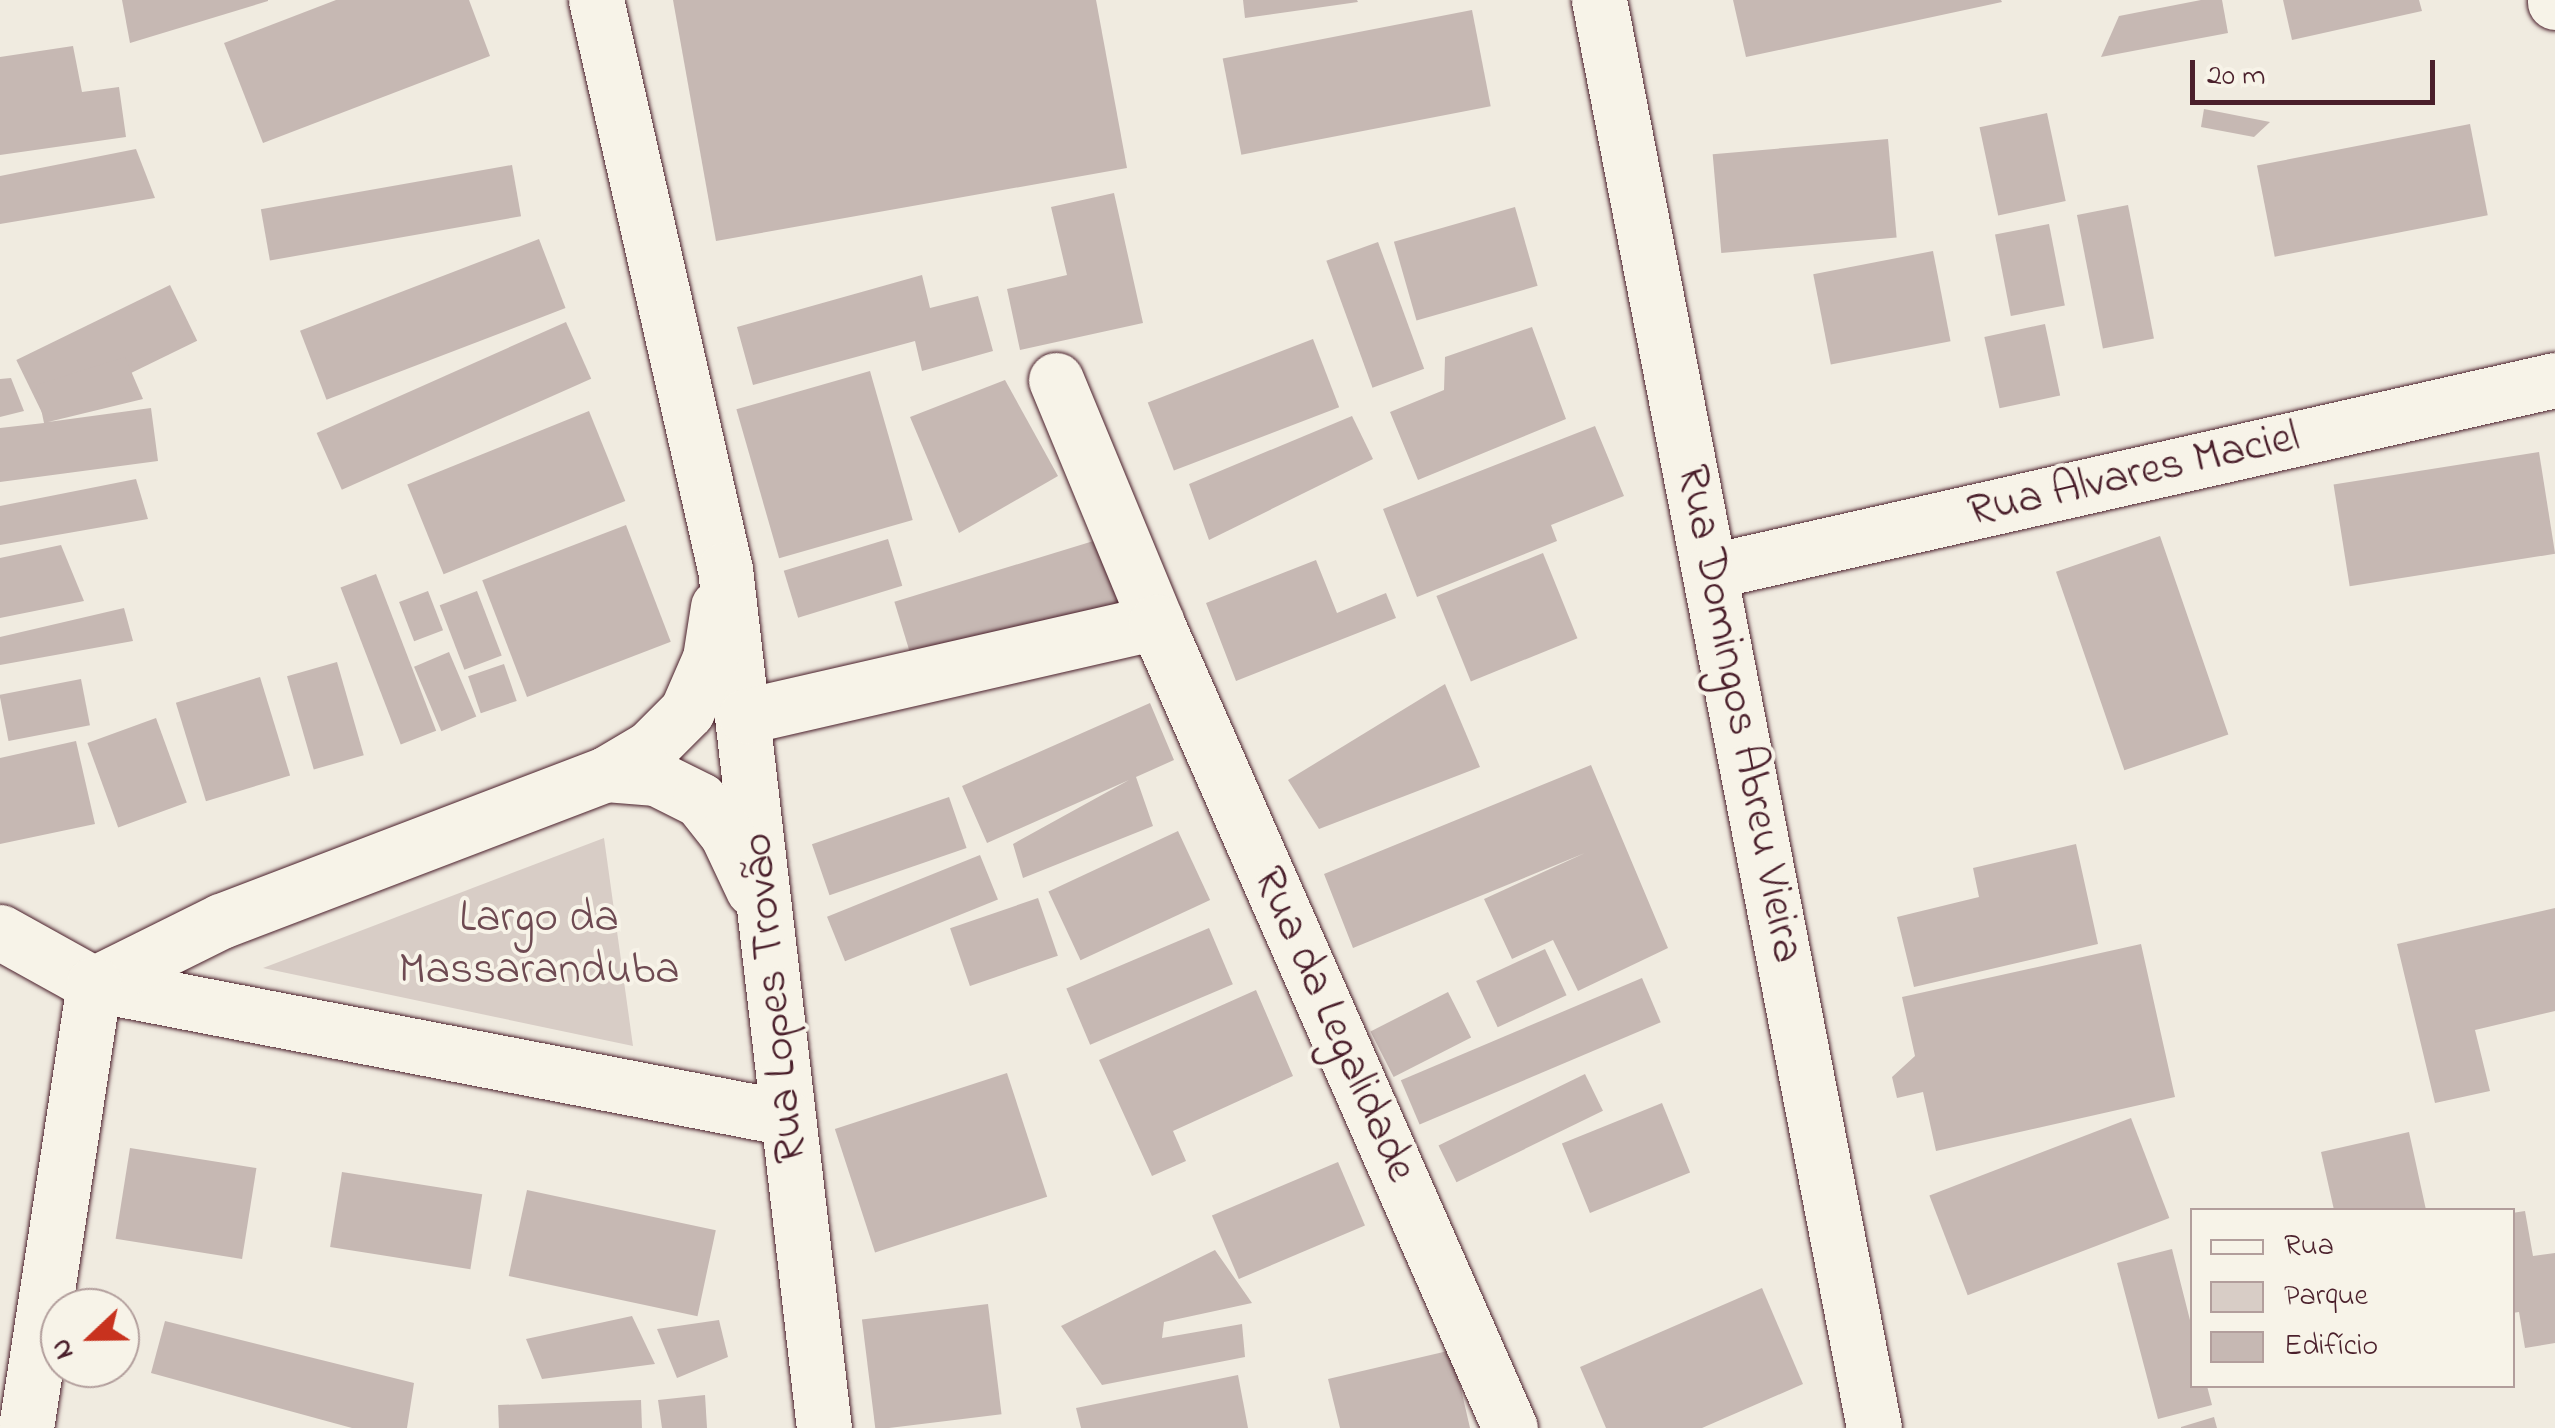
<!DOCTYPE html>
<html>
<head>
<meta charset="utf-8">
<style>
  body { margin:0 }
  #map { position:relative; width:2555px; height:1428px; overflow:hidden; background:#f0ebe0; font-family:"Indie Flower",sans-serif }
  div>[style] { position:absolute }
  [style*='--x'] { left:calc(var(--x)*1px); top:calc(var(--y)*1px); width:calc(var(--w)*1px); rotate:calc(var(--a)*1deg) }
  .green>* { inset:0; background:#d8cdc6 }
  .building>* { inset:0; background:#c6b8b3; transform-origin:0 0 }
  .roads { filter:drop-shadow(0 0 2px #4a1f2b) drop-shadow(0 0 2px #4a1f2b) }
  .street>* { height:55px; margin:-27.5px; padding:0 27.5px; transform-origin:27.5px; border-radius:27.5px; background:#f7f3e8 }
  .secondary>* { height:55px; margin:-27.5px; padding:0 27.5px; transform-origin:27.5px; border-radius:27.5px; background:#f7f3e8 }
  span { translate:-50% -50%; white-space:nowrap; text-align:center; line-height:1.15; -webkit-text-stroke:8px #f7f3e8; paint-order:stroke }
  .street-label { font-size:45px; color:#4a1f2b }
  .park-label { font-size:45px; color:#6e4a52 }
  .legend { position:absolute; left:2190px; top:1208px; width:325px; height:180px; box-sizing:border-box; background:#f7f3e8; border:2px solid #b29e9c; margin:0; padding:12px 18px; list-style:none; font-size:30px; color:#4a1f2b }
  .legend li { display:flex; align-items:center; gap:20px; height:50px }
  .legend b { width:50px; border:2px solid #b29e9c }
  .north { position:absolute; left:40px; top:1288px; width:100px; height:100px; box-sizing:border-box; background:#f7f3e8; border:2px solid #b29e9c; border-radius:50%; rotate:248deg; font-size:28px; font-weight:700; line-height:40px; text-align:center; color:#4a1f2b }
  .north::after { content:''; display:block; margin:auto; width:35px; height:45px; background:#c8321e; clip-path:polygon(50% 0,100% 100%,50% 72%,0 100%) }
  .scale { position:absolute; left:2190px; top:60px; width:245px; height:45px; box-sizing:border-box; border:5px solid #4a1f2b; border-top:0; padding-left:12px; font-size:30px; line-height:35px; white-space:nowrap; color:#4a1f2b; -webkit-text-stroke:8px #f7f3e8; paint-order:stroke }
</style>
</head>
<body>
<div id="map">
  <div class="green">
    <div style="clip-path:polygon(604px 838px,633px 1046px,263px 968px)"></div>
  </div>
  <div class="building">
    <div style="clip-path:polygon(122px 0,268px 0,268px 1px,130px 43px)"></div>
    <div style="clip-path:polygon(336px 0,469px 0,490px 56px,263px 143px,224px 43px)"></div>
    <div style="clip-path:polygon(673px 0,1096px 0,1127px 168px,716px 241px)"></div>
    <div style="clip-path:polygon(1243px 0,1357px 0,1358px 2px,1245px 18px)"></div>
    <div style="clip-path:polygon(1733px 0,2001px 0,2002px 2px,1746px 57px)"></div>
    <div style="clip-path:polygon(2201px 0,2222px 0,2228px 33px,2101px 57px,2119px 16px)"></div>
    <div style="clip-path:polygon(2283px 0,2419px 0,2422px 11px,2292px 40px)"></div>
    <div style="left:1472px;top:10px;width:98px;height:254px;rotate:79deg"></div>
    <div style="clip-path:polygon(73px 46px,82px 92px,119px 87px,126px 137px,0 155px,0 57px)"></div>
    <div style="clip-path:polygon(2204px 109px,2270px 122px,2254px 137px,2201px 127px)"></div>
    <div style="left:2047px;top:113px;width:90px;height:69px;rotate:78deg"></div>
    <div style="left:2470px;top:124px;width:93px;height:217px;rotate:79deg"></div>
    <div style="left:1888px;top:139px;width:99px;height:176px;rotate:85deg"></div>
    <div style="clip-path:polygon(136px 149px,155px 198px,0 224px,0 176px)"></div>
    <div style="left:512px;top:165px;width:52px;height:255px;rotate:80deg"></div>
    <div style="clip-path:polygon(1114px 193px,1143px 323px,1020px 350px,1007px 289px,1067px 275px,1051px 207px)"></div>
    <div style="left:2128px;top:205px;width:136px;height:52px;rotate:79deg"></div>
    <div style="left:1515px;top:207px;width:82px;height:126px;rotate:74deg"></div>
    <div style="left:2049px;top:224px;width:83px;height:55px;rotate:79deg"></div>
    <div style="left:539px;top:239px;width:74px;height:256px;rotate:69deg"></div>
    <div style="left:1378px;top:242px;width:135px;height:55px;rotate:70deg"></div>
    <div style="left:1933px;top:251px;width:92px;height:122px;rotate:79deg"></div>
    <div style="clip-path:polygon(922px 275px,930px 308px,978px 296px,993px 351px,922px 371px,915px 341px,753px 385px,737px 327px)"></div>
    <div style="left:170px;top:285px;width:62px;height:171px;rotate:64deg"></div>
    <div style="left:566px;top:322px;width:62px;height:273px;rotate:66deg"></div>
    <div style="left:2045px;top:324px;width:73px;height:62px;rotate:78deg"></div>
    <div style="clip-path:polygon(1532px 327px,1566px 419px,1418px 480px,1390px 412px,1444px 390px,1445px 357px)"></div>
    <div style="left:1313px;top:339px;width:73px;height:177px;rotate:69deg"></div>
    <div style="clip-path:polygon(125px 357px,143px 399px,48px 422px,151px 408px,158px 461px,0 482px,0 428px,44px 423px,36px 385px)"></div>
    <div style="left:870px;top:371px;width:155px;height:139px;rotate:74deg"></div>
    <div style="clip-path:polygon(11px 378px,24px 411px,0 417px,0 379px)"></div>
    <div style="clip-path:polygon(1005px 380px,1058px 476px,959px 533px,910px 417px)"></div>
    <div style="left:589px;top:411px;width:97px;height:196px;rotate:68deg"></div>
    <div style="clip-path:polygon(1352px 416px,1373px 459px,1209px 540px,1189px 484px)"></div>
    <div style="clip-path:polygon(1595px 426px,1624px 496px,1551px 525px,1557px 541px,1417px 597px,1383px 509px)"></div>
    <div style="left:2539px;top:452px;width:103px;height:208px;rotate:81deg"></div>
    <div style="clip-path:polygon(136px 479px,148px 519px,0 545px,0 506px)"></div>
    <div style="left:626px;top:525px;width:125px;height:154px;rotate:69deg"></div>
    <div style="left:2160px;top:536px;width:210px;height:110px;rotate:71deg"></div>
    <div style="left:888px;top:539px;width:49px;height:109px;rotate:73deg"></div>
    <div style="left:1100px;top:539px;width:69px;height:215px;rotate:73deg"></div>
    <div style="clip-path:polygon(61px 545px,84px 601px,0 618px,0 558px)"></div>
    <div style="left:1543px;top:553px;width:92px;height:115px;rotate:68deg"></div>
    <div style="clip-path:polygon(1316px 560px,1337px 613px,1386px 593px,1396px 618px,1236px 681px,1206px 603px)"></div>
    <div style="left:376px;top:574px;width:168px;height:38px;rotate:69deg"></div>
    <div style="left:428px;top:591px;width:42px;height:31px;rotate:69deg"></div>
    <div style="left:477px;top:591px;width:69px;height:40px;rotate:69deg"></div>
    <div style="clip-path:polygon(124px 608px,133px 641px,0 665px,0 637px)"></div>
    <div style="left:449px;top:652px;width:70px;height:38px;rotate:67deg"></div>
    <div style="left:337px;top:662px;width:97px;height:52px;rotate:74deg"></div>
    <div style="left:504px;top:664px;width:39px;height:38px;rotate:71deg"></div>
    <div style="left:260px;top:677px;width:103px;height:88px;rotate:73deg"></div>
    <div style="left:81px;top:679px;width:47px;height:83px;rotate:79deg"></div>
    <div style="clip-path:polygon(1445px 684px,1480px 767px,1319px 829px,1288px 780px)"></div>
    <div style="clip-path:polygon(1150px 703px,1174px 760px,1136px 777px,1153px 826px,1023px 878px,1013px 844px,1129px 780px,987px 843px,962px 786px)"></div>
    <div style="left:156px;top:718px;width:90px;height:73px;rotate:70deg"></div>
    <div style="clip-path:polygon(76px 741px,95px 824px,0 844px,0 758px)"></div>
    <div style="clip-path:polygon(1591px 765px,1668px 948px,1578px 991px,1553px 940px,1512px 959px,1484px 899px,1585px 853px,1353px 948px,1324px 874px)"></div>
    <div style="left:949px;top:797px;width:54px;height:145px;rotate:71deg"></div>
    <div style="left:1178px;top:831px;width:76px;height:143px;rotate:65deg"></div>
    <div style="clip-path:polygon(2076px 844px,2098px 944px,1914px 987px,1897px 917px,1979px 897px,1973px 868px)"></div>
    <div style="left:980px;top:855px;width:48px;height:165px;rotate:68deg"></div>
    <div style="left:1038px;top:898px;width:61px;height:93px;rotate:71deg"></div>
    <div style="clip-path:polygon(2555px 908px,2555px 1011px,2475px 1030px,2490px 1091px,2435px 1103px,2397px 944px)"></div>
    <div style="left:1209px;top:928px;width:61px;height:155px;rotate:67deg"></div>
    <div style="clip-path:polygon(2141px 944px,2175px 1097px,1936px 1151px,1923px 1092px,1897px 1098px,1892px 1077px,1915px 1056px,1902px 997px)"></div>
    <div style="left:1545px;top:949px;width:51px;height:76px;rotate:65deg"></div>
    <div style="left:1642px;top:978px;width:48px;height:262px;rotate:67deg"></div>
    <div style="clip-path:polygon(1256px 990px,1293px 1076px,1173px 1131px,1186px 1161px,1152px 1176px,1099px 1060px)"></div>
    <div style="left:1448px;top:992px;width:51px;height:87px;rotate:63deg"></div>
    <div style="left:1007px;top:1073px;width:130px;height:181px;rotate:72deg"></div>
    <div style="left:1585px;top:1074px;width:41px;height:163px;rotate:64deg"></div>
    <div style="left:1662px;top:1103px;width:75px;height:108px;rotate:68deg"></div>
    <div style="left:2131px;top:1118px;width:107px;height:216px;rotate:69deg"></div>
    <div style="clip-path:polygon(2409px 1132px,2426px 1210px,2334px 1210px,2321px 1152px)"></div>
    <div style="left:130px;top:1148px;width:128px;height:92px;rotate:9deg"></div>
    <div style="left:1338px;top:1162px;width:69px;height:137px;rotate:67deg"></div>
    <div style="left:342px;top:1172px;width:142px;height:76px;rotate:9deg"></div>
    <div style="left:527px;top:1190px;width:193px;height:88px;rotate:12deg"></div>
    <div style="clip-path:polygon(2525px 1211px,2533px 1256px,2555px 1253px,2555px 1343px,2525px 1348px,2519px 1312px,2512px 1313px,2512px 1213px)"></div>
    <div style="clip-path:polygon(2172px 1249px,2192px 1328px,2192px 1386px,2207px 1386px,2212px 1405px,2158px 1419px,2117px 1263px)"></div>
    <div style="clip-path:polygon(1215px 1250px,1252px 1303px,1164px 1322px,1162px 1338px,1242px 1324px,1245px 1357px,1102px 1385px,1061px 1326px)"></div>
    <div style="clip-path:polygon(1762px 1288px,1803px 1384px,1702px 1428px,1606px 1428px,1580px 1367px)"></div>
    <div style="left:988px;top:1304px;width:111px;height:127px;rotate:83deg"></div>
    <div style="clip-path:polygon(632px 1316px,655px 1364px,542px 1379px,526px 1339px)"></div>
    <div style="clip-path:polygon(719px 1320px,728px 1357px,677px 1378px,657px 1329px)"></div>
    <div style="clip-path:polygon(165px 1321px,414px 1383px,407px 1428px,352px 1428px,151px 1373px)"></div>
    <div style="clip-path:polygon(1452px 1350px,1470px 1428px,1340px 1428px,1328px 1379px)"></div>
    <div style="clip-path:polygon(1238px 1375px,1248px 1428px,1081px 1428px,1076px 1408px)"></div>
    <div style="clip-path:polygon(705px 1395px,707px 1428px,662px 1428px,658px 1400px)"></div>
    <div style="left:641px;top:1400px;width:28px;height:143px;rotate:88deg"></div>
    <div style="clip-path:polygon(2214px 1417px,2217px 1428px,2181px 1428px,2181px 1427px)"></div>
  </div>
  <div class="roads">
    <div class="street">
      <div style="--x:596;--y:0;--w:583;--a:77.23"></div>
      <div style="--x:725;--y:569;--w:865;--a:83.43"></div>
      <div style="--x:1599;--y:0;--w:1454;--a:79.1"></div>
      <div style="--x:1056;--y:380;--w:262;--a:67.5"></div>
      <div style="--x:1712;--y:571;--w:864;--a:-12.77"></div>
      <div style="--x:746;--y:716;--w:421;--a:-12.9"></div>
      <div style="--x:1156;--y:622;--w:880;--a:66.29"></div>
      <div style="--x:606;--y:774;--w:51;--a:-30.6"></div>
      <div style="--x:650;--y:748;--w:52;--a:-45"></div>
      <div style="--x:687;--y:711;--w:58;--a:-66.5"></div>
      <div style="--x:710;--y:658;--w:52;--a:-81.1"></div>
      <div style="--x:0;--y:932;--w:107;--a:29"></div>
      <div style="--x:94;--y:984;--w:706;--a:10.94"></div>
      <div style="--x:94;--y:984;--w:142;--a:-26.4"></div>
      <div style="--x:221;--y:921;--w:412;--a:-20.9"></div>
      <div style="--x:606;--y:774;--w:50;--a:4.6"></div>
      <div style="--x:656;--y:778;--w:49;--a:26.6"></div>
      <div style="--x:700;--y:800;--w:43;--a:51.5"></div>
      <div style="--x:727;--y:834;--w:61;--a:64.7"></div>
      <div style="--x:26;--y:1428;--w:449;--a:-81.3"></div>
    </div>
    <div class="secondary">
      <div style="--x:2555;--y:0;--w:2;--a:90"></div>
    </div>
  </div>
  <div class="street-label">
    <span style="left:2134px;top:476px;rotate:-13deg">Rua Alvares Maciel</span>
    <span style="left:1738px;top:714px;rotate:79deg">Rua Domingos Abreu Vieira</span>
    <span style="left:776px;top:998px;rotate:-96deg">Rua Lopes Trovão</span>
    <span style="left:1333px;top:1025px;rotate:66deg">Rua da Legalidade</span>
  </div>
  <div class="park-label">
    <span style="left:539px;top:946px">Largo da<br>Massaranduba</span>
  </div>
  <ul class="legend">
  <li><b style="height:12px;background:#f7f3e8"></b>Rua</li>
  <li><b style="height:28px;background:#d8cdc6"></b>Parque</li>
  <li><b style="height:28px;background:#c6b8b3"></b>Edifício</li>
  </ul>
  <div class="north">N</div>
  <div class="scale">20 m</div>
</div>
</body>
</html>
